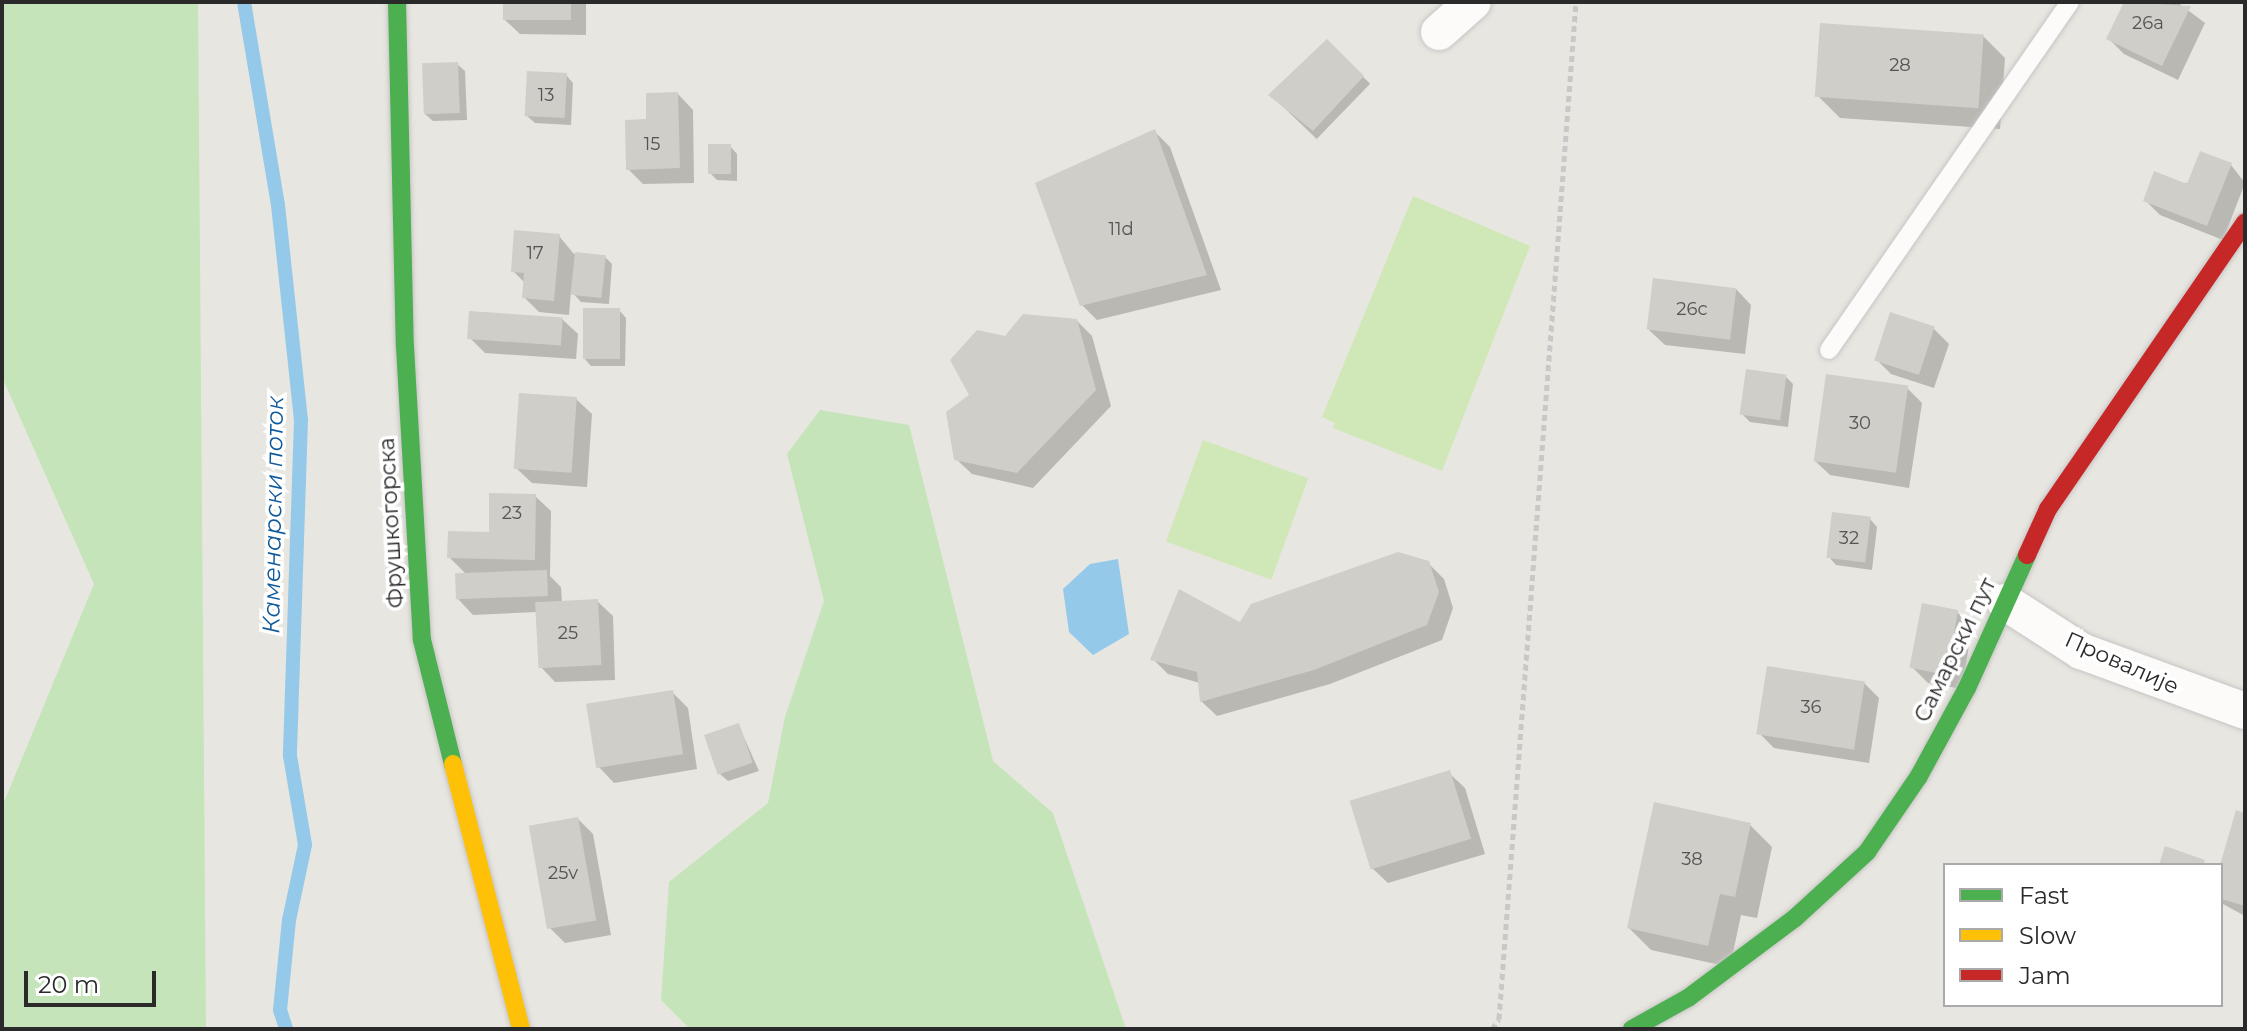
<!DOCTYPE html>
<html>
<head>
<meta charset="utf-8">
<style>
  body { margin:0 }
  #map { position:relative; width:2247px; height:1031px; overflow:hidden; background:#e8e6e0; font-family:Montserrat,sans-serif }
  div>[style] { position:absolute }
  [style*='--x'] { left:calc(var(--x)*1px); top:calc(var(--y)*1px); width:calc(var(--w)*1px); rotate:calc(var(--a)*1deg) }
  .green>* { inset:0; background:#c5e4b9 }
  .pitch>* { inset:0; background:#d0e8b7; transform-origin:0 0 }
  .water>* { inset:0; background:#94c9ea }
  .shadow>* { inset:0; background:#0003; transform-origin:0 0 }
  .stream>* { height:14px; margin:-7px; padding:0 7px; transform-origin:7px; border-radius:7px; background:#94c9ea }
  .building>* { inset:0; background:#cfcec9; transform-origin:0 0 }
  .path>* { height:5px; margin-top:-2.5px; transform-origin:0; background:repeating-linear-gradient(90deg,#c8c8c7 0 6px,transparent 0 10px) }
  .roads { filter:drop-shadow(0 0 2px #c6c5c5) drop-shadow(0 0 2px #c6c5c5) }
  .lane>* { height:18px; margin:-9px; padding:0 9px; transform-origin:9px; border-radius:9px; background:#fcfbfa }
  .street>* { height:36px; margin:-18px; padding:0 18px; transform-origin:18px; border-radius:18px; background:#fcfbfa }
  .fast>* { height:18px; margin:-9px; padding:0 9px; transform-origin:9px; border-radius:9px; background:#4caf50 }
  .slow>* { height:18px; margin:-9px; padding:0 9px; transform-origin:9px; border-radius:9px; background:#ffc107 }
  .jam>* { height:18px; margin:-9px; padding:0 9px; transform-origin:9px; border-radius:9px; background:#c62828 }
  span { translate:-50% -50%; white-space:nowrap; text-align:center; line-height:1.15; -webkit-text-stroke:7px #fff; paint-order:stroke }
  .number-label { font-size:18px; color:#545452 }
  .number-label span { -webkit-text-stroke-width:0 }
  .street-label { font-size:22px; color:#2a2a2a }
  .water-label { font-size:24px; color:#0e599b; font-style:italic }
  .frame { position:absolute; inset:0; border:4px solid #2a2a2a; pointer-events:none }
  .legend { position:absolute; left:1943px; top:863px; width:280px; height:144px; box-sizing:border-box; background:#fff; border:2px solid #aaa; margin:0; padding:10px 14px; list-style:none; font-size:24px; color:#2a2a2a }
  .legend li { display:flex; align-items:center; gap:16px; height:40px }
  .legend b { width:40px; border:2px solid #aaa }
  .scale { position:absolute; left:24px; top:971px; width:132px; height:36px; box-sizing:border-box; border:4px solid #2a2a2a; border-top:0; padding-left:10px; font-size:24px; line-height:28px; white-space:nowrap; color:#2a2a2a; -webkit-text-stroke:6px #fff; paint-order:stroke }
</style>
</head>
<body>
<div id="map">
  <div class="green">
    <div style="clip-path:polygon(2px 2px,198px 2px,206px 1029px,2px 1029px,2px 807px,94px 584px,2px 377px)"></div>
    <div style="clip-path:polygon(820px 410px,909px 425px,993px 761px,1053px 813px,1126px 1029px,690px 1029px,661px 1000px,669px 882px,768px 803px,785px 717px,824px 601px,787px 454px)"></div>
  </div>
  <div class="pitch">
    <div style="clip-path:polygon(1413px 196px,1530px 246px,1442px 471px,1333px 428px,1335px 423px,1322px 417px)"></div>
    <div style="left:1203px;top:440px;width:112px;height:108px;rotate:20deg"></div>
  </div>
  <div class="water">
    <div style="clip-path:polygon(1118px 559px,1129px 634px,1093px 655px,1069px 632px,1063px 589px,1090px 564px)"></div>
  </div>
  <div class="shadow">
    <div style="clip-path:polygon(505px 2px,586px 2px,586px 35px,520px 34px,504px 19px)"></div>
    <div style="clip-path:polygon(2126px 2px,2177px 2px,2205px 23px,2178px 80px,2124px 54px,2109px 39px)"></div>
    <div style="clip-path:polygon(1983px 36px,2005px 58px,2000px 129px,1840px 118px,1818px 96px)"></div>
    <div style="left:1327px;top:42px;width:60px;height:77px;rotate:44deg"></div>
    <div style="clip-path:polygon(457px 64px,465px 71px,467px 120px,433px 121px,425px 114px)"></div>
    <div style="clip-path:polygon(566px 75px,573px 83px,571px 125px,535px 123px,527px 116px)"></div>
    <div style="clip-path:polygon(678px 94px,693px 110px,694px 183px,643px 184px,628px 169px,648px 121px)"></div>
    <div style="clip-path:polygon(1155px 132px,1170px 147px,1221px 290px,1097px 320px,1082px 305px)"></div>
    <div style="clip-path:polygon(730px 146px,737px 154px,737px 181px,717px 180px,710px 173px)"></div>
    <div style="clip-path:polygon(2231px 165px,2245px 183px,2223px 240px,2160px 215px,2145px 200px)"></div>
    <div style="clip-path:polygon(559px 236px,574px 254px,605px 257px,612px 264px,609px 304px,581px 302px,571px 291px,569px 315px,539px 312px,524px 297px,525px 283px,513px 271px)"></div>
    <div style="clip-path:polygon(1736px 289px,1751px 305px,1745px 354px,1665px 345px,1649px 330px)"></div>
    <div style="clip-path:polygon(619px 310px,626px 318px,625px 366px,591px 366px,584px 358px)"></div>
    <div style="clip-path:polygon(562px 319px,578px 334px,576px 359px,485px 353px,470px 338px)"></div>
    <div style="clip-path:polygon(1077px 321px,1092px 336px,1111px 406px,1033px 488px,972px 474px,956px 459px,971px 395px,1006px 339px)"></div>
    <div style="clip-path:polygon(1934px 329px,1949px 344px,1934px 388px,1891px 374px,1876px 359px)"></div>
    <div style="clip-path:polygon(1786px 377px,1793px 384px,1788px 427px,1750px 422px,1742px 414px)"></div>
    <div style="clip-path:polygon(1907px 388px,1922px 403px,1909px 488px,1830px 475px,1814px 460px)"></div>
    <div style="clip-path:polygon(576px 399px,592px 414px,587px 487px,532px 483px,516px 468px)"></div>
    <div style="clip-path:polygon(535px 496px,551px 511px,550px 576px,561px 587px,562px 602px,597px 601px,613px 616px,615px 680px,555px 682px,540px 666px,537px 612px,473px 615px,458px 599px,468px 576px,449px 557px,490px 534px)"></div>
    <div style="clip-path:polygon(1870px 519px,1877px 527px,1872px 570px,1836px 565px,1829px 557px)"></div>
    <div style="clip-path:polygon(1428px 563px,1444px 579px,1453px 608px,1442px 640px,1330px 684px,1217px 716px,1201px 701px,1200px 683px,1168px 674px,1153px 659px,1240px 624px)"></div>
    <div style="clip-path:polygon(1957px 612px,1972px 627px,1962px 689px,1928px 683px,1913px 668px)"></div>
    <div style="clip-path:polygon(1864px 683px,1879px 698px,1869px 763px,1774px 748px,1759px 733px)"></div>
    <div style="clip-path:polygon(672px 692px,688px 708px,697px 769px,614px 783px,599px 767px)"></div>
    <div style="clip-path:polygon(739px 726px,759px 771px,728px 781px,720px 774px)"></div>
    <div style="clip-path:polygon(1449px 773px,1465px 788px,1485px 854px,1388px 883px,1372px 868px)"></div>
    <div style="clip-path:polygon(2245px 815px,2245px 916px,2221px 903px,2221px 869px)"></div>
    <div style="clip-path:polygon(578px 819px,593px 834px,611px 935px,565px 943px,550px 928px)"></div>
    <div style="clip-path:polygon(1750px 825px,1772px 847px,1757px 918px,1741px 915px,1730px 967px,1651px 950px,1629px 928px)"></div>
  </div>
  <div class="stream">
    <div style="--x:244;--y:2;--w:206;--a:80.5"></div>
    <div style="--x:278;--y:205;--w:216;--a:83.9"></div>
    <div style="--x:301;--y:420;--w:336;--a:91.9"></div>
    <div style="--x:290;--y:756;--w:90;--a:80.4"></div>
    <div style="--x:305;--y:845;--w:77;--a:102"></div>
    <div style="--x:289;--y:920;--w:90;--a:95.7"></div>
    <div style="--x:280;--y:1010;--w:20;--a:72"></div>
  </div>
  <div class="building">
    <div style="left:503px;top:2px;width:68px;height:18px"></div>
    <div style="clip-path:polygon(2124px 2px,2191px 6px,2162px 66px,2106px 39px)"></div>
    <div style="left:1820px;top:23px;width:164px;height:74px;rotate:4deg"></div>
    <div style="clip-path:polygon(1327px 39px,1364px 76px,1313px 131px,1268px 95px)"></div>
    <div style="left:458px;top:62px;width:51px;height:36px;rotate:88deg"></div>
    <div style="left:527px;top:71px;width:40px;height:45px;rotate:3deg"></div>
    <div style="clip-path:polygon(678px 92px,680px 168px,626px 170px,625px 120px,646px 119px,646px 93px)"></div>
    <div style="clip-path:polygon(1155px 129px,1207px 275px,1080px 306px,1035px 183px)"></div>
    <div style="left:708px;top:144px;width:23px;height:30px"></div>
    <div style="clip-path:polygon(2200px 151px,2232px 163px,2207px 226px,2143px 201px,2154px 171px,2187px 184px)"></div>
    <div style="clip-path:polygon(514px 230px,560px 234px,554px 301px,522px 298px,524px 273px,511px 272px)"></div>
    <div style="left:575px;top:252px;width:31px;height:43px;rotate:6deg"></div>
    <div style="left:1653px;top:278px;width:84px;height:52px;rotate:7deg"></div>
    <div style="left:583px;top:308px;width:37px;height:51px"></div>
    <div style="left:469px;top:311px;width:94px;height:28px;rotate:4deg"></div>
    <div style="left:1890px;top:312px;width:47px;height:51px;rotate:18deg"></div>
    <div style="clip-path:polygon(1023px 314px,1077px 319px,1096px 390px,1017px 473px,954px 460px,946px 412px,969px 395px,950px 360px,977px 330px,1005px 336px)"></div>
    <div style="left:1746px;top:369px;width:41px;height:46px;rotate:8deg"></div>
    <div style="left:1826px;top:374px;width:83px;height:88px;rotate:8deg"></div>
    <div style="left:519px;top:393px;width:58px;height:76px;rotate:4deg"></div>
    <div style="clip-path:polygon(489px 493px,536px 494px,535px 560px,447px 558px,448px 531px,489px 532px)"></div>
    <div style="left:1832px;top:512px;width:39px;height:46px;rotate:7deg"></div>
    <div style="clip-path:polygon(1398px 552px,1429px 561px,1439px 592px,1427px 625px,1314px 670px,1200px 702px,1197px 672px,1150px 660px,1179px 589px,1240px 622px,1251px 604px)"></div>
    <div style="left:547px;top:570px;width:26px;height:92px;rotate:88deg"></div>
    <div style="left:598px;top:599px;width:66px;height:63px;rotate:87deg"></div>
    <div style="left:1922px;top:603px;width:37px;height:66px;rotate:11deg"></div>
    <div style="left:1767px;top:666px;width:99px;height:69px;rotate:9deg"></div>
    <div style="left:673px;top:690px;width:65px;height:88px;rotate:81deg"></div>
    <div style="left:739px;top:723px;width:42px;height:37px;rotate:71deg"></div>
    <div style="left:1450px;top:770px;width:72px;height:105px;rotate:73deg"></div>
    <div style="clip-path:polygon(1654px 802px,1751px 823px,1735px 897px,1720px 894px,1708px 946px,1627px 928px)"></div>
    <div style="clip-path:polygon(2236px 810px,2245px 813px,2245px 906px,2221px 899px,2220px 865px)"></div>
    <div style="left:578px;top:817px;width:105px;height:50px;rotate:80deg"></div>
    <div style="clip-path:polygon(2165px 846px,2205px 860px,2203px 865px,2159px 865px)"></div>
  </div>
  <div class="path">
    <div style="--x:1492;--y:1029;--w:12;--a:-55"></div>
    <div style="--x:1499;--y:1019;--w:1020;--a:-85.67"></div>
  </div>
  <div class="roads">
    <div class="lane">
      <div style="--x:1829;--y:350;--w:423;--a:-55.3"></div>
    </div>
    <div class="street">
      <div style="--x:1439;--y:32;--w:45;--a:-41.4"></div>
      <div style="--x:2005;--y:602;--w:90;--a:32.8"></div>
      <div style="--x:2081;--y:651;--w:175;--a:20.1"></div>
    </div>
    <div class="fast">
      <div style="--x:397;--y:2;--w:345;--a:88.7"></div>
      <div style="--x:405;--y:347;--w:293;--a:86.7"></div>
      <div style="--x:422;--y:640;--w:128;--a:76"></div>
      <div style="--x:1632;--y:1029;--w:64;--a:-29"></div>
      <div style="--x:1688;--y:998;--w:134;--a:-36.8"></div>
      <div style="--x:1795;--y:918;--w:98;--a:-42.5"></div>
      <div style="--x:1867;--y:852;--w:92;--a:-55.6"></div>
      <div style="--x:1919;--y:776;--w:100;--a:-61.4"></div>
      <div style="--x:1967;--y:688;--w:146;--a:-65.7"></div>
    </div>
    <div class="slow">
      <div style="--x:453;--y:764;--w:274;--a:75.6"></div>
    </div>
    <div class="jam">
      <div style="--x:2027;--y:555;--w:51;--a:-65.5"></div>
      <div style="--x:2048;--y:509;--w:348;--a:-55.5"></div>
    </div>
  </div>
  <div class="number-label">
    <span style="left:2148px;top:23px">26a</span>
    <span style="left:1900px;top:65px">28</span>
    <span style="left:546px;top:95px">13</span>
    <span style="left:652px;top:144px">15</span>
    <span style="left:1121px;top:229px">11d</span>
    <span style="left:535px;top:253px">17</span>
    <span style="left:1692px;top:309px">26c</span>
    <span style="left:1860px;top:423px">30</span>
    <span style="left:512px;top:513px">23</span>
    <span style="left:1849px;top:538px">32</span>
    <span style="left:568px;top:633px">25</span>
    <span style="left:1811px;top:707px">36</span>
    <span style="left:1692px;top:859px">38</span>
    <span style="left:563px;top:873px">25v</span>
  </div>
  <div class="street-label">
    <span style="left:391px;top:523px;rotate:-93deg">Фрушкогорска</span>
    <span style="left:1955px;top:650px;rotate:-64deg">Самарски пут</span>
    <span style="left:2122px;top:663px;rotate:24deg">Провалије</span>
  </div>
  <div class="water-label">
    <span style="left:273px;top:515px;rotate:-89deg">Каменарски поток</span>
  </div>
  <div class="frame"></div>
  <ul class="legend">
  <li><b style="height:10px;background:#4caf50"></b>Fast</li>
  <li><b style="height:10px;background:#ffc107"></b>Slow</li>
  <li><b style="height:10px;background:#c62828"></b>Jam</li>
  </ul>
  <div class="scale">20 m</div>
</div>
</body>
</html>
